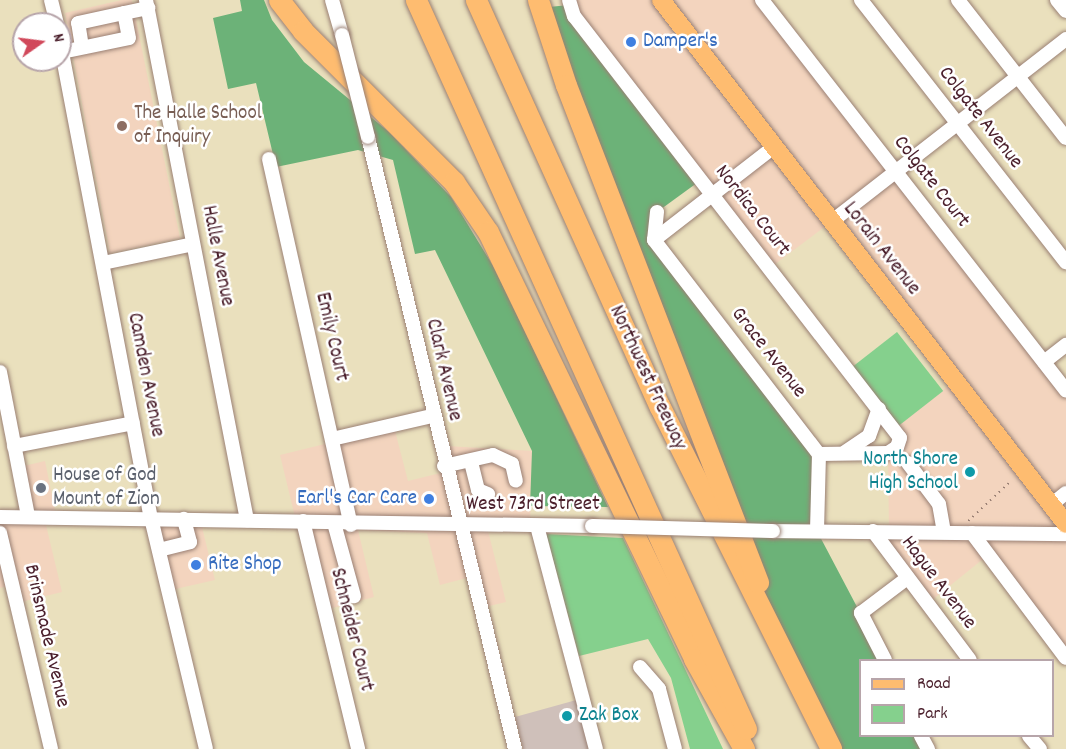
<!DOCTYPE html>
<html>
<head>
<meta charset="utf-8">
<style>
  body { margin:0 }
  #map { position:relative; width:1066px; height:749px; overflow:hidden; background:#eae0bd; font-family:Dekko,sans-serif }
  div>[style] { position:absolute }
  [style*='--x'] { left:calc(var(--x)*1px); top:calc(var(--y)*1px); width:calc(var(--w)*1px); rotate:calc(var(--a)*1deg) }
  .built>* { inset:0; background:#f3d4be }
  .industrial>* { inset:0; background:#cfc0ba }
  .green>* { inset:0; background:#85d08d; transform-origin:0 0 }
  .forest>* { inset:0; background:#6cb278 }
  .path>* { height:1.5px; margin-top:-0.75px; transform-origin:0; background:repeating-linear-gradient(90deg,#9a8074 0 1.5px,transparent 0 6px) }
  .roads { filter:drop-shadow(0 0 2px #9a8074) drop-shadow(0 0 2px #9a8074) }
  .minor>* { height:14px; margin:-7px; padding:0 7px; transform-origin:7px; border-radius:7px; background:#fff }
  .major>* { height:18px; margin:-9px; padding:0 9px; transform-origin:9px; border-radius:9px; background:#febc70 }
  .highway>* { height:21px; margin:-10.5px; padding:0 10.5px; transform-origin:10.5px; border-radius:10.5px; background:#febc70 }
  .bridges { filter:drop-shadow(0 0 2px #9a8074) drop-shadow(0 0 2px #9a8074) }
  .minor-bridge>* { height:14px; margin:-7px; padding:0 7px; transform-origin:7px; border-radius:7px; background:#fff }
  .dots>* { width:16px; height:16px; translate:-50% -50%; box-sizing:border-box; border:3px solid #fff; border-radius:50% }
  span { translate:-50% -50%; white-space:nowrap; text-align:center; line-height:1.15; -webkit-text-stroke:5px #fff; paint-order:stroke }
  .shop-label { font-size:21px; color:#366cbe }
  .left { translate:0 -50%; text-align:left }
  .right { translate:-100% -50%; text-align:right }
  .education-label { font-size:21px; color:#785e54 }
  .street-label { font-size:21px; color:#4a1f2b }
  .culture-label { font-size:21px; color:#0d838f }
  .worship-label { font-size:21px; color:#5b616d }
  .legend { position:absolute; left:859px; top:659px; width:195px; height:78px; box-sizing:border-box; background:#fff; border:2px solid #b7a5aa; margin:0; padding:8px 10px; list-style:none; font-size:18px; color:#4a1f2b }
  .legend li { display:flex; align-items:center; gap:12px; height:30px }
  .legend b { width:30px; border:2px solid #b7a5aa }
  .north { position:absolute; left:12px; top:12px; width:60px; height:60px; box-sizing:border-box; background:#fff; border:2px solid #b7a5aa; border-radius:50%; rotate:76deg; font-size:16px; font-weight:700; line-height:24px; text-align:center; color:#4a1f2b }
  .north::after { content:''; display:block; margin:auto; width:21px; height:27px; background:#d1495b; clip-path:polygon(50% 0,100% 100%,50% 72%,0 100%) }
</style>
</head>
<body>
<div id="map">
  <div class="built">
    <div style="clip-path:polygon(122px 0,132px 0,180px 238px,110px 253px,65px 13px)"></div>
    <div style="clip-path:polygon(569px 0,762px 0,1066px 391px,1066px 658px,988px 555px,926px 605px,873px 531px,889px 530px,888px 453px,894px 450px,893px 427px,955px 381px,831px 222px,770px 268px)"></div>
    <div style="clip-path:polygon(394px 427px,408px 481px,453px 470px,447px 446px,532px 451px,530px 530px,488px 531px,506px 602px,485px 607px,478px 575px,440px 585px,427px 533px,358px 530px,374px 597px,318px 612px,280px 455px)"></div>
    <div style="clip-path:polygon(45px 461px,58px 525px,46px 525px,62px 592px,21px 602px,17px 584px,0 588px,0 522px,25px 523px,15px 468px)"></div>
    <div style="clip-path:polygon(157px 526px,202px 527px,215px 580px,171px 590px)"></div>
  </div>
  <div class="industrial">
    <div style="clip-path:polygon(580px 699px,590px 749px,523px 749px,515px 717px)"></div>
  </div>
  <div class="green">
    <div style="left:897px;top:332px;width:75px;height:56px;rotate:52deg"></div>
    <div style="clip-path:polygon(546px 534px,623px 538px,723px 749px,690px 749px,671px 678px,648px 639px,579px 656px)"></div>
  </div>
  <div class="forest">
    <div style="clip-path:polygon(240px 0,264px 0,272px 20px,304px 62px,389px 132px,451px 197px,498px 274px,608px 507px,530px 506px,532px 451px,435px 250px,415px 254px,393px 160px,358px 150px,276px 167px,256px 83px,228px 89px,213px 18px,242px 11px)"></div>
    <div style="clip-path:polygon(569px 5px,701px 180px,657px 212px,654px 240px,819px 454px,817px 531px,885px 660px,860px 660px,860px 736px,921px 736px,928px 749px,831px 749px,785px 662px,539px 8px)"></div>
  </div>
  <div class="path">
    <div style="--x:968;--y:521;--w:60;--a:-43"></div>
  </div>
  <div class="roads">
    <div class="minor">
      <div style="--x:51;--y:0;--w:25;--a:76"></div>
      <div style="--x:146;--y:0;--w:530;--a:79.01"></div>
      <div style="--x:332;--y:0;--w:36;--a:74"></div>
      <div style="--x:569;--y:0;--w:17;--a:73"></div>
      <div style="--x:574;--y:16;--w:533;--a:52.31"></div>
      <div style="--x:900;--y:438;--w:9;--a:108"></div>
      <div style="--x:897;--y:447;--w:11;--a:146"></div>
      <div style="--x:888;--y:453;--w:69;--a:179.2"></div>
      <div style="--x:762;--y:0;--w:495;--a:52.1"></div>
      <div style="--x:861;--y:0;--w:333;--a:52"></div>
      <div style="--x:958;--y:0;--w:175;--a:52"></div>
      <div style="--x:1057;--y:0;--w:14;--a:51"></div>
      <div style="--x:60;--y:42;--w:485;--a:79.2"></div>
      <div style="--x:151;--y:518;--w:237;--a:76.6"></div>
      <div style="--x:82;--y:47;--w:24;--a:-99"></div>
      <div style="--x:78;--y:23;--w:47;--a:-12.3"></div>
      <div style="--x:62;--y:52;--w:68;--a:-11.8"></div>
      <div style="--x:129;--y:38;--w:25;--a:-101"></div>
      <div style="--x:124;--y:13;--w:25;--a:-12"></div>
      <div style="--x:368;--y:137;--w:629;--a:76.49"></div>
      <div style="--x:269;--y:159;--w:375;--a:77.4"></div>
      <div style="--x:657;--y:212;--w:28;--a:96"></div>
      <div style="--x:654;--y:240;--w:270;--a:52.4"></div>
      <div style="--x:819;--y:454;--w:77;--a:91.5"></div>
      <div style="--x:831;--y:222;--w:298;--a:-37.9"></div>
      <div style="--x:654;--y:240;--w:152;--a:-37.8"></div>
      <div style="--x:103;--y:263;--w:92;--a:-11.9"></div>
      <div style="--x:1044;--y:362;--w:28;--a:-38"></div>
      <div style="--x:0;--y:372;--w:147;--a:79"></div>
      <div style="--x:332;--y:439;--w:103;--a:-13"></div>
      <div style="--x:14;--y:446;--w:121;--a:-10.9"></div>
      <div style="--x:845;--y:452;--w:29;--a:-34"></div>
      <div style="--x:869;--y:436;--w:29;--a:-70"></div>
      <div style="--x:471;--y:462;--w:29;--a:76"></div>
      <div style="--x:478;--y:490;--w:11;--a:22"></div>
      <div style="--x:908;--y:463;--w:51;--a:52.9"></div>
      <div style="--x:939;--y:504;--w:28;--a:80"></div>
      <div style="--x:444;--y:466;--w:50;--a:-12.7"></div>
      <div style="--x:493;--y:455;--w:21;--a:25"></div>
      <div style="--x:512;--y:464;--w:17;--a:77"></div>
      <div style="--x:1051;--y:505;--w:19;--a:-39"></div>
      <div style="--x:0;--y:517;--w:592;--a:0.87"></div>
      <div style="--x:303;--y:521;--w:235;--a:76.4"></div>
      <div style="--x:334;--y:523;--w:76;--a:74.7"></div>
      <div style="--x:537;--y:526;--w:231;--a:75.2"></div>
      <div style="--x:773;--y:531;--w:293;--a:0.6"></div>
      <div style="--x:873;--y:531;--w:161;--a:53.1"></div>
      <div style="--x:0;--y:533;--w:222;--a:76.7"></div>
      <div style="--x:972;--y:533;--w:156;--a:53.1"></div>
      <div style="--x:159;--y:550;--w:32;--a:-14"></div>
      <div style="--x:190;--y:542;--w:24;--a:-105"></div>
      <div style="--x:885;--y:660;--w:53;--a:-117.1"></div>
      <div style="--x:861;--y:613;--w:56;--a:-37.1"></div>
      <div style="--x:640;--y:667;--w:29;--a:49"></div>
      <div style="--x:659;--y:689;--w:62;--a:75.1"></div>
      <div style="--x:921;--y:736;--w:15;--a:62"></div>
      <div style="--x:1029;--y:736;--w:17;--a:50"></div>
    </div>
    <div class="major">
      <div style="--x:661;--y:0;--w:662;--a:52.3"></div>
    </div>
    <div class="highway">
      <div style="--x:279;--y:0;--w:39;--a:52"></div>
      <div style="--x:303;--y:31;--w:214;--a:45"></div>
      <div style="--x:454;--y:182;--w:60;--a:55.8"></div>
      <div style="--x:488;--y:232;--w:474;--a:64.2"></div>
      <div style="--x:694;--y:659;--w:103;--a:60.9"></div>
      <div style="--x:416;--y:0;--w:800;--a:65.64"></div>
      <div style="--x:476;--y:0;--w:447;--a:65.7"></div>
      <div style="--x:660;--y:407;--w:382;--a:63.4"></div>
      <div style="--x:538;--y:0;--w:89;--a:71.8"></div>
      <div style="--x:566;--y:85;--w:533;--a:68.88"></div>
    </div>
  </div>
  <div class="bridges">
    <div class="minor-bridge">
      <div style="--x:342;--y:35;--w:105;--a:75.7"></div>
      <div style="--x:592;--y:526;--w:181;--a:1.6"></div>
    </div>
  </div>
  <div class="dots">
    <div style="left:631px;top:42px;background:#3f7fe0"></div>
    <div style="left:122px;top:126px;background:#8d6e63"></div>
    <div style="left:970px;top:472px;background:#0f9aa8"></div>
    <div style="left:41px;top:488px;background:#6b7280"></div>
    <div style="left:429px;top:499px;background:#3f7fe0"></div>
    <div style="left:196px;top:565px;background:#3f7fe0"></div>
    <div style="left:567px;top:716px;background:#0f9aa8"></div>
  </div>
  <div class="shop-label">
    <span class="left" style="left:643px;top:42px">Damper's</span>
    <span class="right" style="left:417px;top:499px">Earl's Car Care</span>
    <span class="left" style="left:208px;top:565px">Rite Shop</span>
  </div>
  <div class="education-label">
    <span class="left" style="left:134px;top:126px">The Halle School<br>of Inquiry</span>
  </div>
  <div class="street-label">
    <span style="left:980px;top:118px;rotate:52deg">Colgate Avenue</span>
    <span style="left:931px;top:182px;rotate:52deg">Colgate Court</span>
    <span style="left:752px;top:211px;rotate:52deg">Nordica Court</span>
    <span style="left:881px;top:249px;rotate:52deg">Lorain Avenue</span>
    <span style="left:217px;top:256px;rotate:79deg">Halle Avenue</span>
    <span style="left:331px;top:337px;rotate:77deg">Emily Court</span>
    <span style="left:768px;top:353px;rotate:52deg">Grace Avenue</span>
    <span style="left:443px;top:370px;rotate:77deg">Clark Avenue</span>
    <span style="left:145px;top:375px;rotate:79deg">Camden Avenue</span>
    <span style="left:647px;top:378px;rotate:65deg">Northwest Freeway</span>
    <span style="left:533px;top:505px">West 73rd Street</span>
    <span style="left:938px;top:583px;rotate:53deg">Hague Avenue</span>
    <span style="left:351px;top:630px;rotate:76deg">Schneider Court</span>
    <span style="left:46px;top:636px;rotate:77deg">Brinsmade Avenue</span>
  </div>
  <div class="culture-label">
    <span class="right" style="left:958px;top:472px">North Shore<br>High School</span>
    <span class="left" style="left:579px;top:716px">Zak Box</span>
  </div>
  <div class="worship-label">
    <span class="left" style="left:53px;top:488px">House of God<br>Mount of Zion</span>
  </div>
  <ul class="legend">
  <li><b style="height:8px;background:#febc70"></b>Road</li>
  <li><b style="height:16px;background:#85d08d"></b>Park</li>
  </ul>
  <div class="north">N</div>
</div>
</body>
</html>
